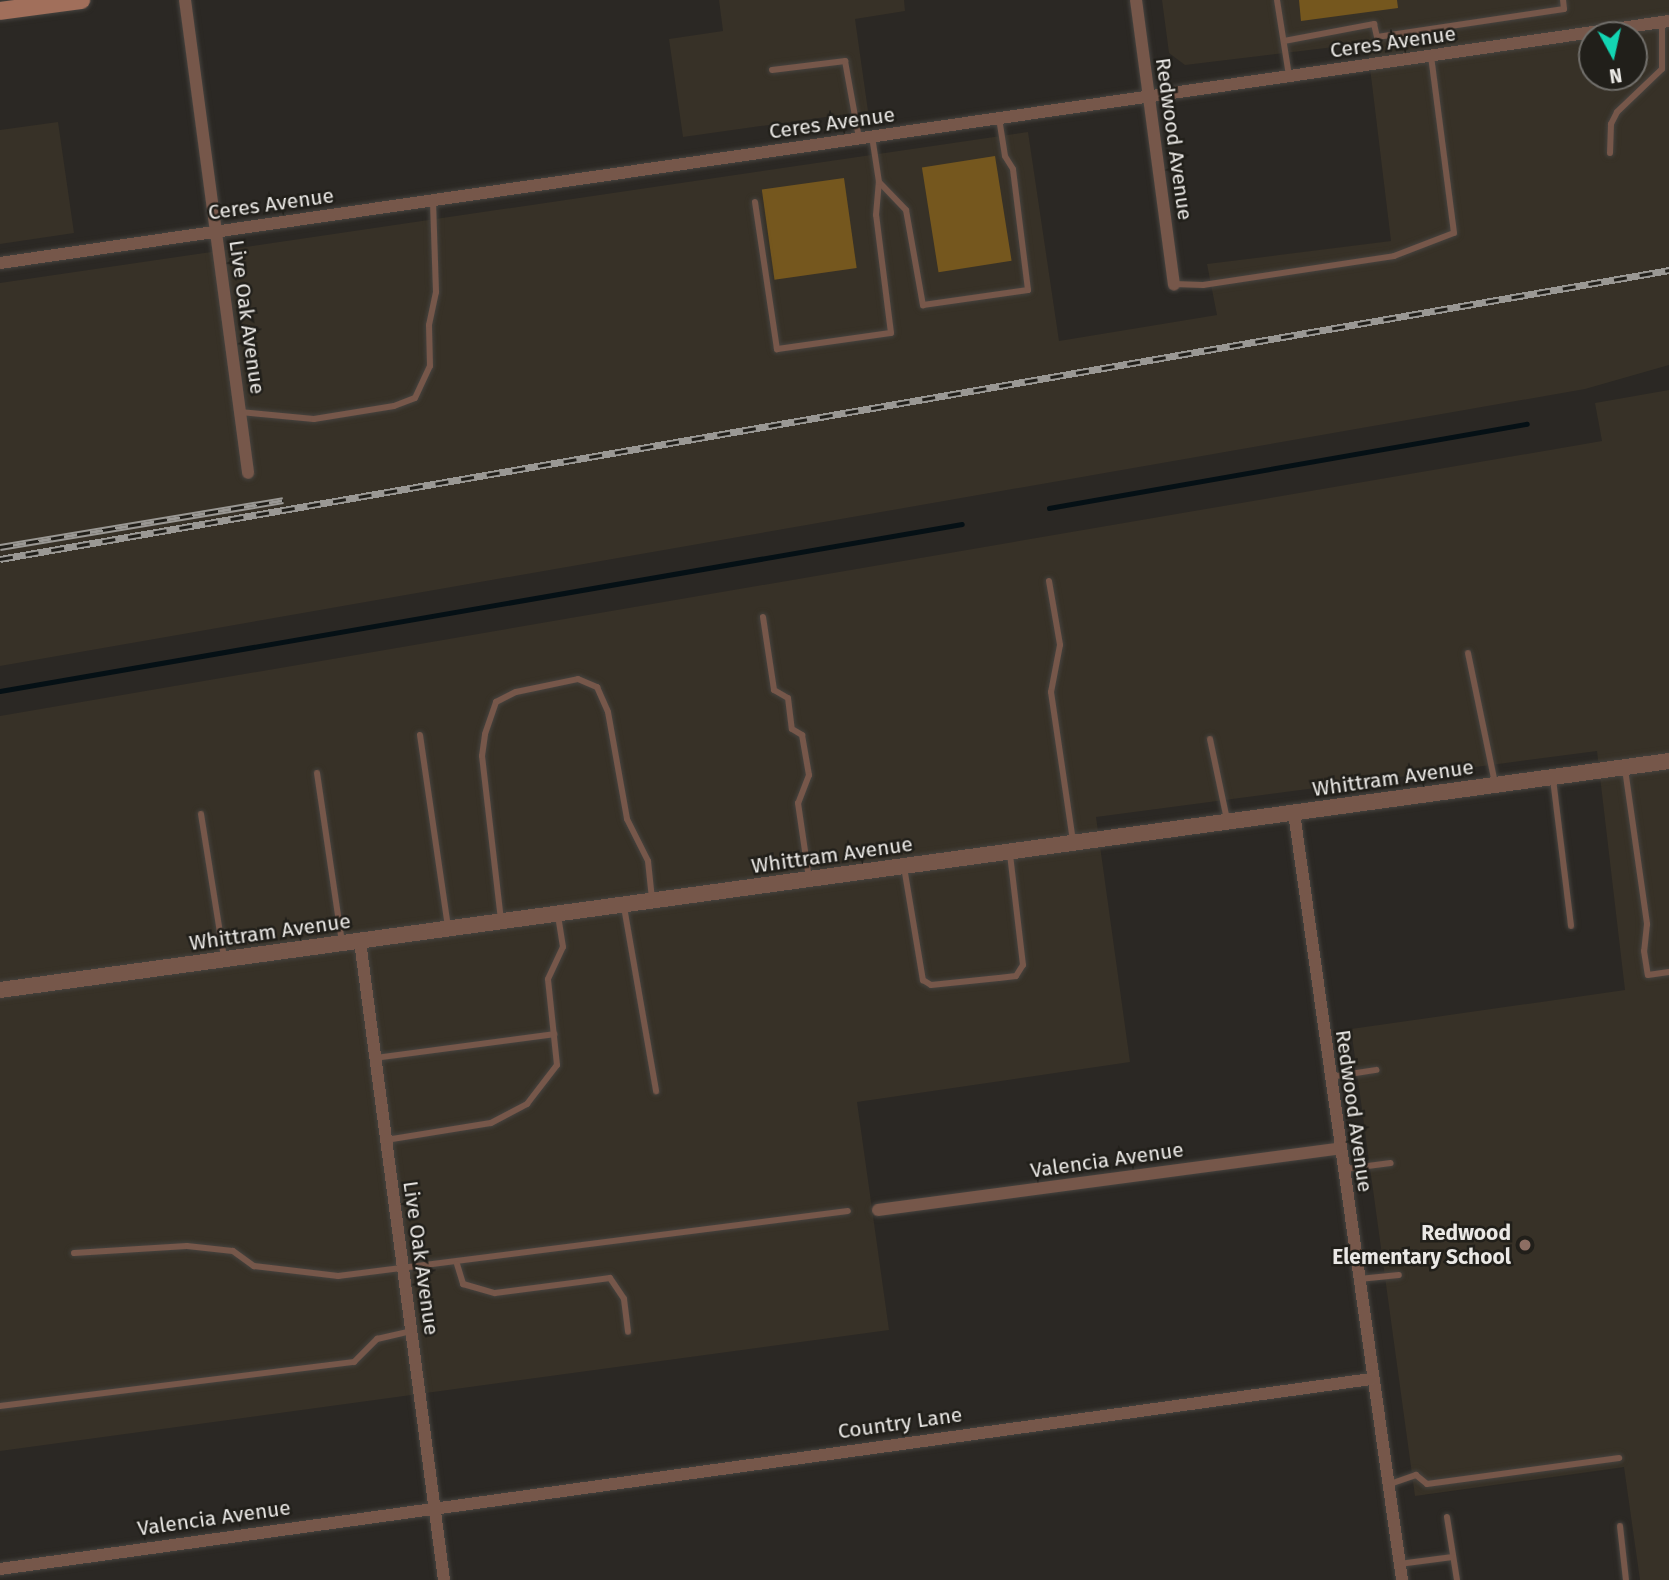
<!DOCTYPE html>
<html>
<head>
<meta charset="utf-8">
<style>
  body { margin:0 }
  #map { position:relative; width:1669px; height:1580px; overflow:hidden; background:#2b2824; font-family:"Fira Sans",sans-serif }
  div>[style] { position:absolute }
  [style*='--x'] { left:calc(var(--x)*1px); top:calc(var(--y)*1px); width:calc(var(--w)*1px); rotate:calc(var(--a)*1deg) }
  .built>* { inset:0; background:#373127 }
  .stream>* { height:4.5px; margin:-2.25px; padding:0 2.25px; transform-origin:2.25px; border-radius:2.25px; background:#051015 }
  .building>* { inset:0; background:#75571e; transform-origin:0 0 }
  .roads { filter:drop-shadow(0 0 2px #46433f) drop-shadow(0 0 2px #46433f) }
  .service>* { height:6px; margin:-3px; padding:0 3px; transform-origin:3px; border-radius:3px; background:#76574a }
  .minor>* { height:12px; margin:-6px; padding:0 6px; transform-origin:6px; border-radius:6px; background:#76574a }
  .tertiary>* { height:16px; margin:-8px; padding:0 8px; transform-origin:8px; border-radius:8px; background:#76574a }
  .secondary>* { height:18px; margin:-9px; padding:0 9px; transform-origin:9px; border-radius:9px; background:#a16f5b }
  .rail>* { height:7px; margin-top:-3.5px; transform-origin:0; background:repeating-linear-gradient(90deg,#211f1a 0 13px,#9a9894 0 26px); box-sizing:border-box; border-block:2px solid #9a9894 }
  .dots>* { width:19px; height:19px; translate:-50% -50%; box-sizing:border-box; border:4px solid #211f1a; border-radius:50% }
  span { translate:-50% -50%; white-space:nowrap; text-align:center; line-height:1.15; -webkit-text-stroke:5px #211f1a; paint-order:stroke }
  .street-label { font-size:21px; color:#eae8e5 }
  .poi-label { font-size:21px; color:#eae8e5; font-weight:700 }
  .right { translate:-100% -50%; text-align:right }
  .north { position:absolute; left:1578px; top:21px; width:70px; height:70px; box-sizing:border-box; background:#211f1a; border:2px solid #716f6b; border-radius:50%; rotate:172deg; font-size:19px; font-weight:700; line-height:28px; text-align:center; color:#eae8e5 }
  .north::after { content:''; display:block; margin:auto; width:24px; height:32px; background:#13d5b3; clip-path:polygon(50% 0,100% 100%,50% 72%,0 100%) }
</style>
</head>
<body>
<div id="map">
  <div class="built">
    <div style="clip-path:polygon(719px 0,904px 0,905px 11px,855px 19px,868px 111px,683px 137px,669px 39px,723px 31px)"></div>
    <div style="clip-path:polygon(evenodd,1162px 0,1669px 0,1669px 365px,1585px 389px,0 666px,0 283px,1028px 132px,1059px 341px,1217px 315px,1207px 264px,1391px 241px,1367px 43px,1185px 65px,1169px 53px,1162px 0,1592px 35px,1634px 35px,1634px 77px,1592px 77px,1592px 35px)"></div>
    <div style="clip-path:polygon(58px 122px,74px 233px,0 244px,0 130px)"></div>
    <div style="clip-path:polygon(1669px 390px,1669px 1580px,1640px 1580px,1624px 1467px,1415px 1496px,1351px 1029px,1625px 990px,1597px 751px,1096px 817px,1130px 1062px,857px 1102px,889px 1330px,0 1451px,0 716px,1602px 441px,1595px 403px)"></div>
  </div>
  <div class="stream">
    <div style="--x:1049;--y:508;--w:485;--a:-10"></div>
    <div style="--x:0;--y:691;--w:976;--a:-9.85"></div>
  </div>
  <div class="building">
    <div style="clip-path:polygon(1299px 0,1397px 0,1398px 8px,1301px 21px)"></div>
    <div style="left:995px;top:156px;width:106px;height:74px;rotate:81deg"></div>
    <div style="left:844px;top:178px;width:91px;height:83px;rotate:82deg"></div>
  </div>
  <div class="roads">
    <div class="service">
      <div style="--x:1277;--y:0;--w:77;--a:81"></div>
      <div style="--x:1284;--y:41;--w:92;--a:-10.7"></div>
      <div style="--x:1374;--y:24;--w:13;--a:77"></div>
      <div style="--x:1377;--y:37;--w:189;--a:-8.5"></div>
      <div style="--x:1564;--y:9;--w:9;--a:-96"></div>
      <div style="--x:772;--y:70;--w:74;--a:-7"></div>
      <div style="--x:845;--y:61;--w:78;--a:79.7"></div>
      <div style="--x:1610;--y:153;--w:29;--a:-88"></div>
      <div style="--x:1611;--y:124;--w:13;--a:-63"></div>
      <div style="--x:1617;--y:112;--w:62;--a:-43.7"></div>
      <div style="--x:1662;--y:69;--w:47;--a:-90"></div>
      <div style="--x:879;--y:182;--w:39;--a:46"></div>
      <div style="--x:906;--y:210;--w:97;--a:79.9"></div>
      <div style="--x:923;--y:305;--w:106;--a:-8.1"></div>
      <div style="--x:1028;--y:290;--w:122;--a:-97.1"></div>
      <div style="--x:1013;--y:169;--w:15;--a:-122"></div>
      <div style="--x:1005;--y:156;--w:38;--a:-99"></div>
      <div style="--x:755;--y:202;--w:149;--a:81.5"></div>
      <div style="--x:777;--y:349;--w:115;--a:-8"></div>
      <div style="--x:891;--y:333;--w:119;--a:-97.2"></div>
      <div style="--x:876;--y:215;--w:33;--a:-85"></div>
      <div style="--x:879;--y:182;--w:47;--a:-98.7"></div>
      <div style="--x:1174;--y:284;--w:29;--a:2"></div>
      <div style="--x:1203;--y:285;--w:193;--a:-8.6"></div>
      <div style="--x:1394;--y:256;--w:64;--a:-21"></div>
      <div style="--x:1454;--y:233;--w:178;--a:-97.4"></div>
      <div style="--x:240;--y:412;--w:74;--a:5.4"></div>
      <div style="--x:314;--y:419;--w:81;--a:-9.2"></div>
      <div style="--x:394;--y:406;--w:22;--a:-21"></div>
      <div style="--x:415;--y:398;--w:35;--a:-65"></div>
      <div style="--x:430;--y:366;--w:41;--a:-91.4"></div>
      <div style="--x:429;--y:325;--w:34;--a:-78"></div>
      <div style="--x:436;--y:292;--w:92;--a:-91.9"></div>
      <div style="--x:1049;--y:581;--w:65;--a:80.2"></div>
      <div style="--x:1060;--y:645;--w:48;--a:100.8"></div>
      <div style="--x:1051;--y:692;--w:151;--a:81.6"></div>
      <div style="--x:763;--y:617;--w:74;--a:81.4"></div>
      <div style="--x:774;--y:690;--w:16;--a:30"></div>
      <div style="--x:788;--y:698;--w:31;--a:83"></div>
      <div style="--x:792;--y:729;--w:12;--a:31"></div>
      <div style="--x:802;--y:735;--w:41;--a:80.1"></div>
      <div style="--x:809;--y:775;--w:30;--a:111"></div>
      <div style="--x:798;--y:803;--w:76;--a:81.7"></div>
      <div style="--x:1468;--y:653;--w:133;--a:78.3"></div>
      <div style="--x:420;--y:735;--w:194;--a:81.7"></div>
      <div style="--x:1210;--y:739;--w:83;--a:78.1"></div>
      <div style="--x:1625;--y:769;--w:157;--a:81.9"></div>
      <div style="--x:1647;--y:924;--w:27;--a:96"></div>
      <div style="--x:1644;--y:951;--w:24;--a:81"></div>
      <div style="--x:1648;--y:975;--w:21;--a:-8"></div>
      <div style="--x:317;--y:773;--w:171;--a:81.6"></div>
      <div style="--x:1553;--y:779;--w:148;--a:83"></div>
      <div style="--x:201;--y:814;--w:146;--a:80.9"></div>
      <div style="--x:904;--y:867;--w:115;--a:80.5"></div>
      <div style="--x:923;--y:980;--w:9;--a:32"></div>
      <div style="--x:931;--y:985;--w:68;--a:-5.9"></div>
      <div style="--x:999;--y:978;--w:17;--a:-7"></div>
      <div style="--x:1016;--y:976;--w:13;--a:-58"></div>
      <div style="--x:1023;--y:965;--w:112;--a:-96.7"></div>
      <div style="--x:624;--y:907;--w:187;--a:80.1"></div>
      <div style="--x:501;--y:920;--w:165;--a:-96.6"></div>
      <div style="--x:482;--y:756;--w:22;--a:-82"></div>
      <div style="--x:485;--y:734;--w:34;--a:-71"></div>
      <div style="--x:496;--y:702;--w:22;--a:-27"></div>
      <div style="--x:516;--y:692;--w:63;--a:-11.8"></div>
      <div style="--x:578;--y:679;--w:21;--a:23"></div>
      <div style="--x:597;--y:687;--w:27;--a:66"></div>
      <div style="--x:608;--y:712;--w:109;--a:79.9"></div>
      <div style="--x:627;--y:819;--w:47;--a:63.4"></div>
      <div style="--x:648;--y:861;--w:38;--a:84"></div>
      <div style="--x:375;--y:1058;--w:181;--a:-7.6"></div>
      <div style="--x:1330;--y:1077;--w:47;--a:-8.7"></div>
      <div style="--x:386;--y:1140;--w:106;--a:-9.2"></div>
      <div style="--x:491;--y:1123;--w:41;--a:-27.8"></div>
      <div style="--x:527;--y:1104;--w:49;--a:-52.4"></div>
      <div style="--x:557;--y:1065;--w:86;--a:-96"></div>
      <div style="--x:548;--y:979;--w:35;--a:-65"></div>
      <div style="--x:563;--y:947;--w:33;--a:-99"></div>
      <div style="--x:1345;--y:1169;--w:46;--a:-7.4"></div>
      <div style="--x:74;--y:1253;--w:113;--a:-3.5"></div>
      <div style="--x:187;--y:1246;--w:46;--a:6.2"></div>
      <div style="--x:233;--y:1251;--w:26;--a:36"></div>
      <div style="--x:254;--y:1266;--w:85;--a:6.8"></div>
      <div style="--x:338;--y:1276;--w:514;--a:-7.26"></div>
      <div style="--x:457;--y:1264;--w:21;--a:73"></div>
      <div style="--x:463;--y:1284;--w:33;--a:16"></div>
      <div style="--x:495;--y:1293;--w:116;--a:-7.4"></div>
      <div style="--x:610;--y:1278;--w:25;--a:56"></div>
      <div style="--x:624;--y:1299;--w:33;--a:83"></div>
      <div style="--x:1359;--y:1279;--w:40;--a:-5.7"></div>
      <div style="--x:0;--y:1406;--w:357;--a:-7.1"></div>
      <div style="--x:354;--y:1362;--w:33;--a:-45"></div>
      <div style="--x:377;--y:1339;--w:35;--a:-13"></div>
      <div style="--x:1387;--y:1485;--w:31;--a:-19"></div>
      <div style="--x:1416;--y:1475;--w:14;--a:39"></div>
      <div style="--x:1427;--y:1484;--w:194;--a:-7.7"></div>
      <div style="--x:1447;--y:1517;--w:64;--a:81"></div>
      <div style="--x:1620;--y:1526;--w:54;--a:83.7"></div>
      <div style="--x:1399;--y:1564;--w:54;--a:-7.4"></div>
    </div>
    <div class="minor">
      <div style="--x:185;--y:0;--w:477;--a:82.4"></div>
      <div style="--x:1136;--y:0;--w:287;--a:82.4"></div>
      <div style="--x:0;--y:263;--w:1686;--a:-8.25"></div>
      <div style="--x:1294;--y:813;--w:775;--a:81.98"></div>
      <div style="--x:360;--y:941;--w:644;--a:82.51"></div>
      <div style="--x:878;--y:1210;--w:466;--a:-7.6"></div>
      <div style="--x:0;--y:1569;--w:1384;--a:-7.89"></div>
    </div>
    <div class="tertiary">
      <div style="--x:0;--y:990;--w:1685;--a:-7.81"></div>
    </div>
    <div class="secondary">
      <div style="--x:0;--y:11;--w:82;--a:-7.7"></div>
    </div>
  </div>
  <div class="rail">
    <div style="--x:0;--y:547;--w:287;--a:-9.4"></div>
    <div style="--x:0;--y:559;--w:1694;--a:-9.82"></div>
  </div>
  <div class="dots">
    <div style="left:1525px;top:1245px;background:#8d6e63"></div>
  </div>
  <div class="street-label">
    <span style="left:1393px;top:42px;rotate:-8deg">Ceres Avenue</span>
    <span style="left:832px;top:123px;rotate:-8deg">Ceres Avenue</span>
    <span style="left:1174px;top:139px;rotate:82deg">Redwood Avenue</span>
    <span style="left:271px;top:204px;rotate:-8deg">Ceres Avenue</span>
    <span style="left:247px;top:317px;rotate:82deg">Live Oak Avenue</span>
    <span style="left:1393px;top:778px;rotate:-8deg">Whittram Avenue</span>
    <span style="left:832px;top:855px;rotate:-8deg">Whittram Avenue</span>
    <span style="left:270px;top:932px;rotate:-8deg">Whittram Avenue</span>
    <span style="left:1354px;top:1111px;rotate:82deg">Redwood Avenue</span>
    <span style="left:1107px;top:1160px;rotate:-8deg">Valencia Avenue</span>
    <span style="left:421px;top:1258px;rotate:82deg">Live Oak Avenue</span>
    <span style="left:900px;top:1423px;rotate:-8deg">Country Lane</span>
    <span style="left:214px;top:1518px;rotate:-8deg">Valencia Avenue</span>
  </div>
  <div class="poi-label">
    <span class="right" style="left:1511px;top:1245px">Redwood<br>Elementary School</span>
  </div>
  <div class="north">N</div>
</div>
</body>
</html>
